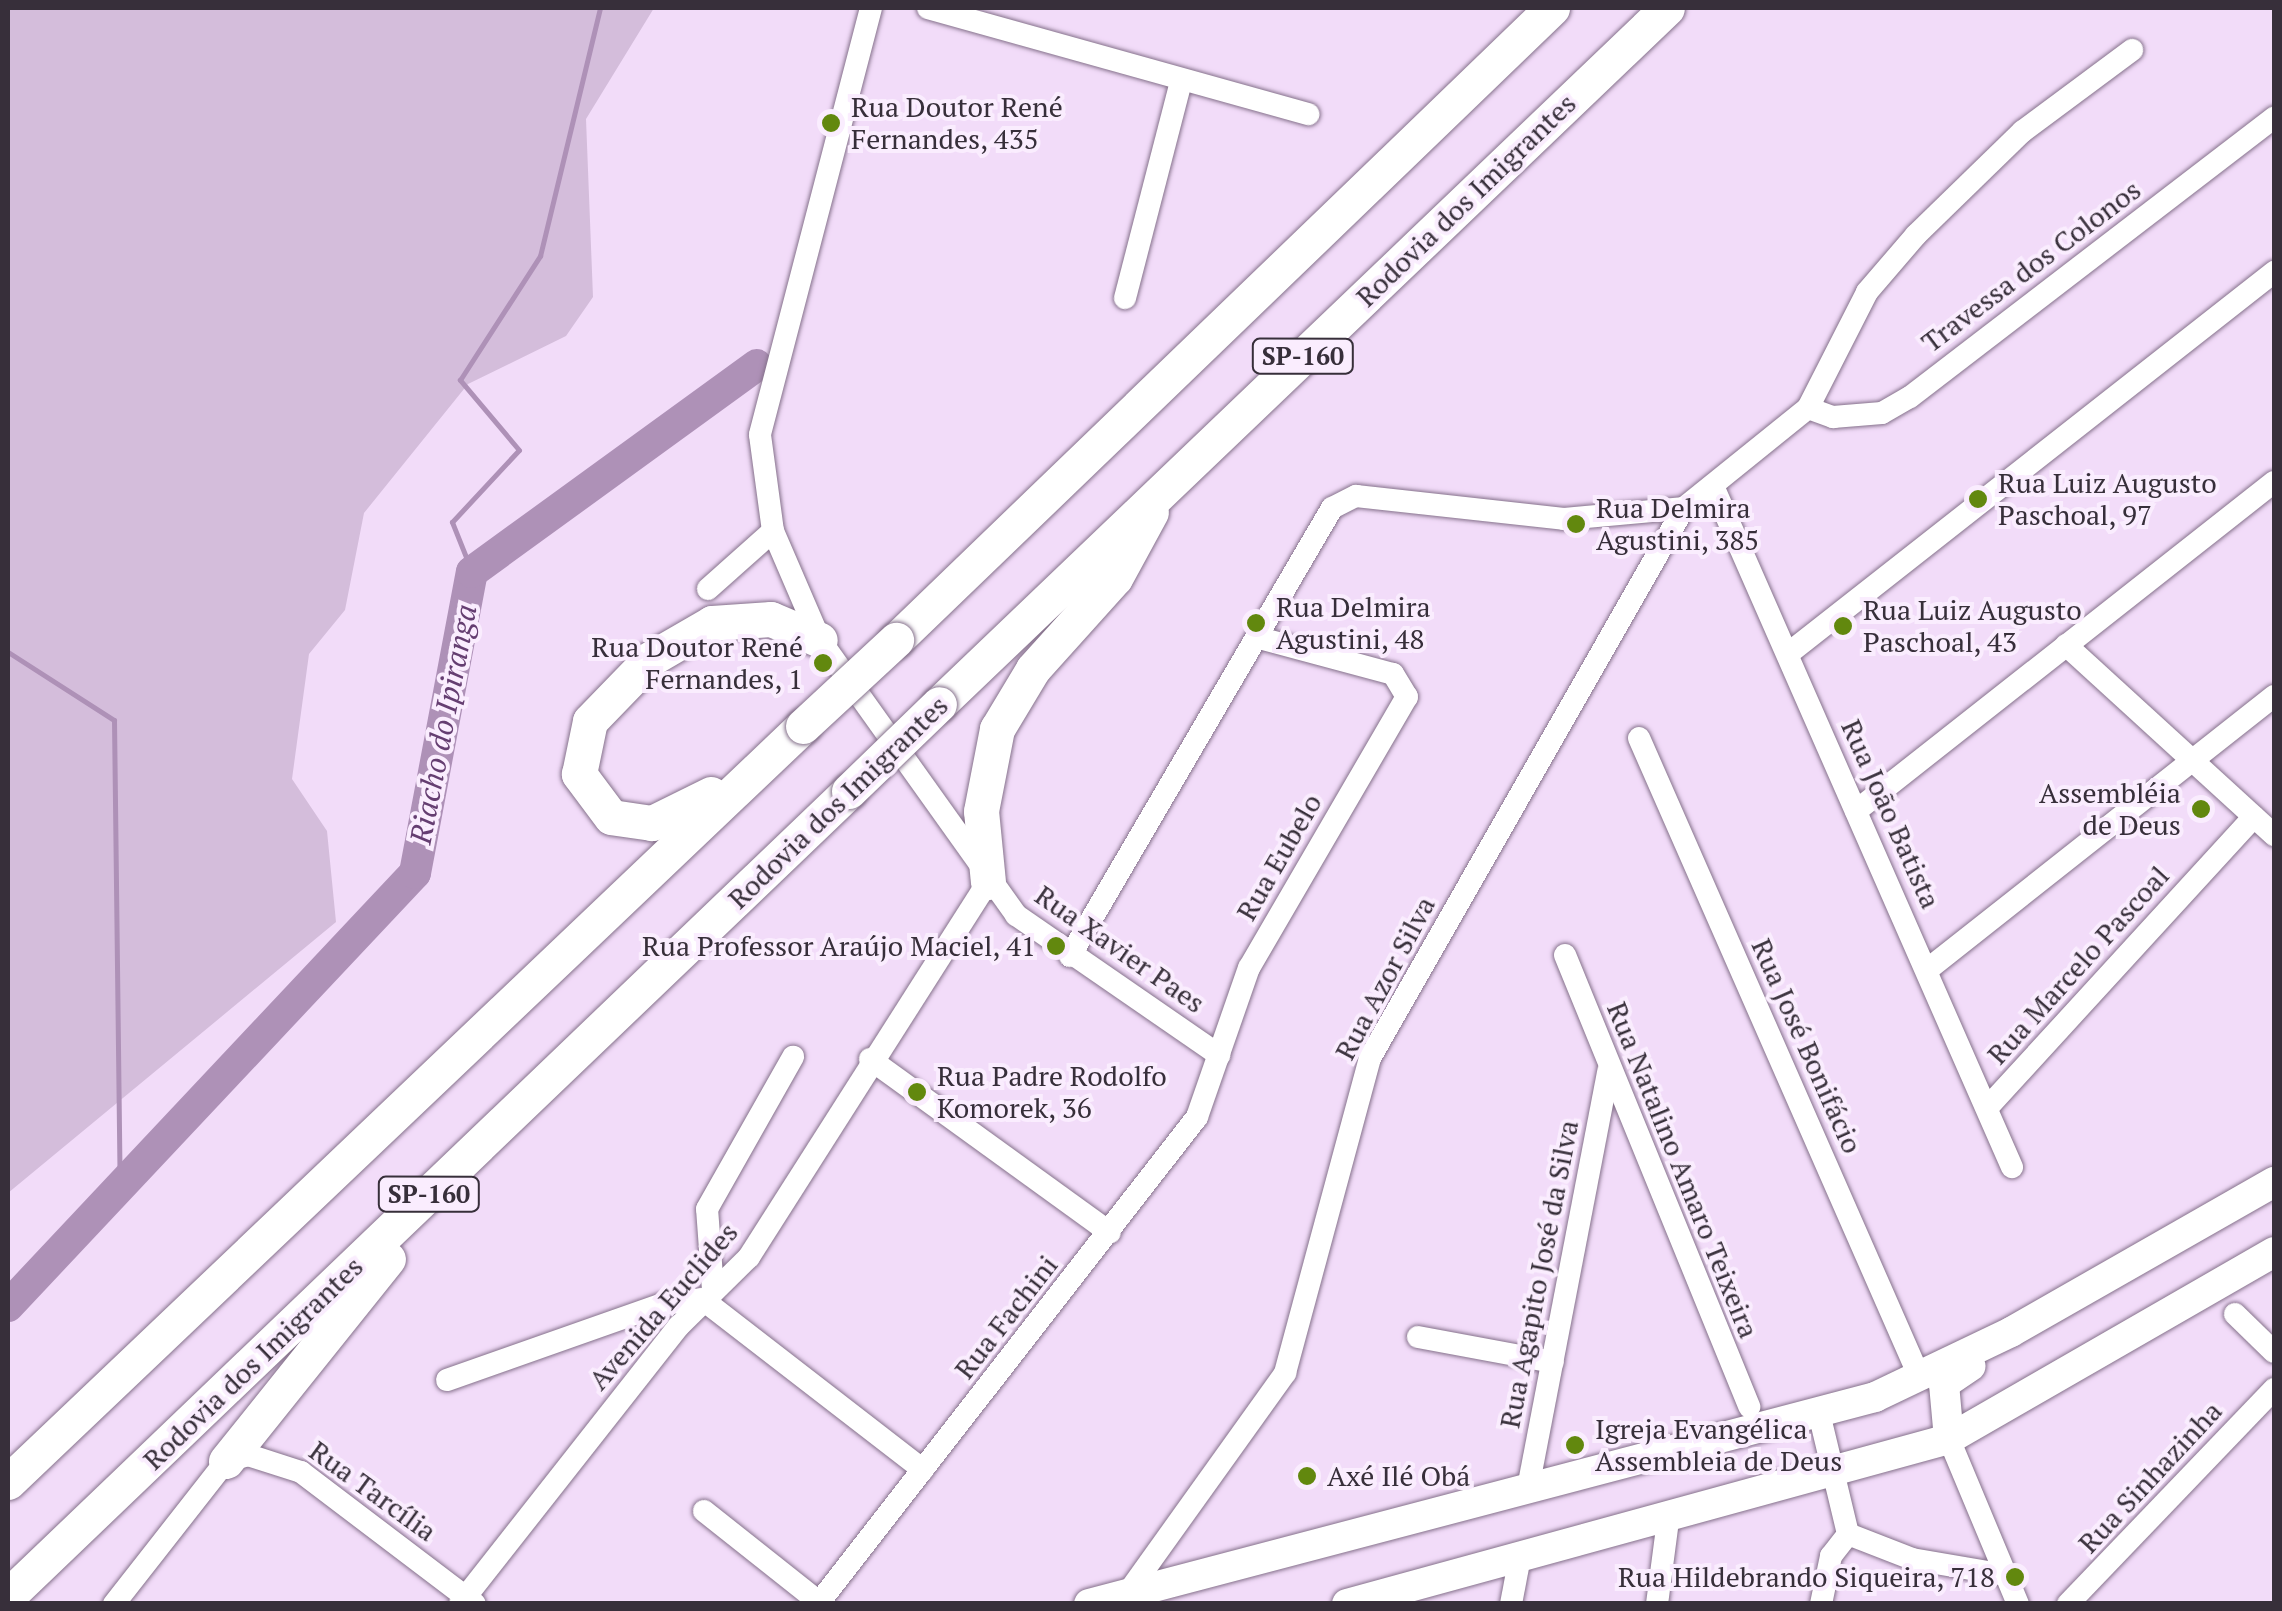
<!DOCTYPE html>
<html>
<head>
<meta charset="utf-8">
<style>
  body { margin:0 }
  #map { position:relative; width:2282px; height:1611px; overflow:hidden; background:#f2dcf9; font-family:"PT Serif",serif }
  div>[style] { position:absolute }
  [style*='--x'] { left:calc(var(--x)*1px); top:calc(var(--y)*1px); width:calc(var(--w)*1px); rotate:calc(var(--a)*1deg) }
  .green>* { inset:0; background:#d4bddb }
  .stream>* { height:5px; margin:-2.5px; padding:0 2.5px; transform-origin:2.5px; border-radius:2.5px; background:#ae91b7 }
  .river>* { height:32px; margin:-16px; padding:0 16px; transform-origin:16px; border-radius:16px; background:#ae91b7 }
  .roads { filter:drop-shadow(0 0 2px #85718b) drop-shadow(0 0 2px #85718b) }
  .minor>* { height:22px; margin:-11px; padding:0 11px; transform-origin:11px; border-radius:11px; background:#fff }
  .major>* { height:30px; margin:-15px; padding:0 15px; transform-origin:15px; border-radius:15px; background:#fff }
  .highway>* { height:35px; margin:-17.5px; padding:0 17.5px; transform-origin:17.5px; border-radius:17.5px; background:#fff }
  .bridges { filter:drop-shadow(0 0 2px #85718b) drop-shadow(0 0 2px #85718b) }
  .highway-bridge>* { height:35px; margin:-17.5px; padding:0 17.5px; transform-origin:17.5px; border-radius:17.5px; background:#fff }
  .dots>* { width:28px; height:28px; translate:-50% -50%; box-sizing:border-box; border:5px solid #faedfe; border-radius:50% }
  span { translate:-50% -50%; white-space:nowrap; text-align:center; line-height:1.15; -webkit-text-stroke:8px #faedfe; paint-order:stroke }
  .shield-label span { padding:2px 8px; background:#faedfe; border:2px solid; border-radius:8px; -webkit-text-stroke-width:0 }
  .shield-label { font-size:25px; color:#372f3a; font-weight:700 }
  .poi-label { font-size:28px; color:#372f3a }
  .left { translate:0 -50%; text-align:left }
  .right { translate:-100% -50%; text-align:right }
  .street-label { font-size:28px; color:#372f3a }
  .water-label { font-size:30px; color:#653e71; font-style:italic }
  .frame { position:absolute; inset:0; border:10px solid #372f3a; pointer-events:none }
</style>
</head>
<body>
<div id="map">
  <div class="green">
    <div style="clip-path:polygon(8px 8px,654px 8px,586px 119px,593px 297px,566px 336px,468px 384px,364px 513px,345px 610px,309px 654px,292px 779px,327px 831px,336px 922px,8px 1193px)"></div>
  </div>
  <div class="stream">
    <div style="--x:472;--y:572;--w:54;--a:-111.8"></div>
    <div style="--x:452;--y:522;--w:98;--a:-47.1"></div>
    <div style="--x:519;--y:450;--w:92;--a:-130.1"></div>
    <div style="--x:460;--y:380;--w:148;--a:-57.2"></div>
    <div style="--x:540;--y:256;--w:255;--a:-76.4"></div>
    <div style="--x:8;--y:652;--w:126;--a:32.7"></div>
    <div style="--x:114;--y:720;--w:466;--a:89.3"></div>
  </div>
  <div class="river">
    <div style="--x:8;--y:1306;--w:594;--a:-46.77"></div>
    <div style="--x:415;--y:873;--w:306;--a:-79.3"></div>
    <div style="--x:472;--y:572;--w:352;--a:-36"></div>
  </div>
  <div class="roads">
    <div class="minor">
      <div style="--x:871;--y:8;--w:441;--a:104.6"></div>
      <div style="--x:760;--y:435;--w:97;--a:82.3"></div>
      <div style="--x:773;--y:531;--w:119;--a:66.7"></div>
      <div style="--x:820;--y:640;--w:338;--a:54.5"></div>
      <div style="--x:1016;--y:915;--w:247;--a:34.6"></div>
      <div style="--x:928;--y:8;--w:395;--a:15.6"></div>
      <div style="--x:1125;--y:298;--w:224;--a:-75.5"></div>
      <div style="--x:1808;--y:408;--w:27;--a:20"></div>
      <div style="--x:1833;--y:417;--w:49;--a:-4.7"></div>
      <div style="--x:1882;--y:413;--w:32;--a:-30"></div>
      <div style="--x:1910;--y:397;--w:459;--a:-37.5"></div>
      <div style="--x:1713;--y:486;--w:744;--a:66.3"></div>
      <div style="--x:708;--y:589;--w:87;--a:-41.7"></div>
      <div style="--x:2066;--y:645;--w:282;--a:42.4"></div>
      <div style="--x:1789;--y:653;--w:617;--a:-38.15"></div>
      <div style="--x:1639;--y:738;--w:699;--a:66.3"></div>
      <div style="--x:1856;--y:811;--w:532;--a:-38.21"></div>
      <div style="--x:1565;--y:955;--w:488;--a:67.8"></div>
      <div style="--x:1070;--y:956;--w:519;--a:-59.68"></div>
      <div style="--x:1332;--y:508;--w:27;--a:-27"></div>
      <div style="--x:1356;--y:496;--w:209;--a:6.3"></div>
      <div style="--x:1564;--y:519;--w:121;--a:-5.2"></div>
      <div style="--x:1684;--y:508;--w:159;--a:-38.9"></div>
      <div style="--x:1808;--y:408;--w:130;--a:-63"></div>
      <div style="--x:1867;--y:292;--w:75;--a:-49.3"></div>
      <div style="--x:1916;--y:235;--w:149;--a:-44.2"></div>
      <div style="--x:2023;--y:131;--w:136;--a:-36.6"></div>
      <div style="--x:1927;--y:970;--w:442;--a:-38.3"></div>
      <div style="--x:870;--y:1059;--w:296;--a:35.9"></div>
      <div style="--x:1987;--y:1108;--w:395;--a:-47.5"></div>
      <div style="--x:713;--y:1290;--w:81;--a:-94.2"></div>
      <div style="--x:707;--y:1209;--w:175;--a:-60.5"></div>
      <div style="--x:2235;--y:1314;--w:54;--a:44.3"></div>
      <div style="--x:1418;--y:1337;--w:137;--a:10.5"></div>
      <div style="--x:447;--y:1380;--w:229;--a:-19.4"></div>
      <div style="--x:663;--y:1304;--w:39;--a:-7"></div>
      <div style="--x:702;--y:1299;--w:279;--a:37.7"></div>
      <div style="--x:1819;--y:1413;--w:124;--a:76.5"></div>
      <div style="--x:1848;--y:1534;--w:69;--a:21.3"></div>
      <div style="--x:1912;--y:1559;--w:95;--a:9.7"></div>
      <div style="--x:1949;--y:1439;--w:179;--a:67.3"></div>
      <div style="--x:1528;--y:1488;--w:425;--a:-79.1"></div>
      <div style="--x:704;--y:1511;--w:147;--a:38.4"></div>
      <div style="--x:1127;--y:1594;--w:272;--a:-54.4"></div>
      <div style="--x:1285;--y:1373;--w:326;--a:-74.9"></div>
      <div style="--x:1370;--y:1058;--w:633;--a:-60.28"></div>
      <div style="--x:114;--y:1604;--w:182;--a:-51.9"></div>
      <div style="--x:226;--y:1461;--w:23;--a:-15"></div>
      <div style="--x:248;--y:1455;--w:56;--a:17.8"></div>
      <div style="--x:301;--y:1472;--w:218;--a:37.2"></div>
      <div style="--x:460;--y:1604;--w:354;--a:-51.8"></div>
      <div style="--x:679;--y:1326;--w:98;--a:-44.6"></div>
      <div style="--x:749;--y:1257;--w:445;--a:-57.5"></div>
      <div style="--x:818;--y:1604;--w:617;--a:-52.11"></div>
      <div style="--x:1197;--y:1117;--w:158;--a:-70.8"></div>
      <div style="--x:1249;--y:968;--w:314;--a:-59.8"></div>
      <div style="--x:1407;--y:697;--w:27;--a:-121"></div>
      <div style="--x:1393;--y:674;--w:135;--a:-164.9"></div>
      <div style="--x:1511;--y:1604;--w:43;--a:-79.2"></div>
      <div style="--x:1657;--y:1604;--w:84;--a:-82.5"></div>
      <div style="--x:1821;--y:1604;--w:49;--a:-78.2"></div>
      <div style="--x:1831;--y:1556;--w:28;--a:-52"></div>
      <div style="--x:2068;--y:1604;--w:298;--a:-46.2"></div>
    </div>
    <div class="major">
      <div style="--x:1949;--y:1439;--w:55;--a:-95.2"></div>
      <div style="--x:1944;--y:1384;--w:32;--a:-34"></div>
      <div style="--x:1089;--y:1604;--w:813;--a:-14.75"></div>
      <div style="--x:1875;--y:1397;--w:151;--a:-25.5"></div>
      <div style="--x:2011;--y:1332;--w:303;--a:-29.7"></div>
      <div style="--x:1347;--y:1604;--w:624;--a:-15.33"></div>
      <div style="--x:1949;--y:1439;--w:375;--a:-29.9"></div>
    </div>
    <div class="highway">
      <div style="--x:896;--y:640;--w:911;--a:-43.93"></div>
      <div style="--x:939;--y:704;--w:1007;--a:-43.71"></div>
      <div style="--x:711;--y:794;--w:66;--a:153.8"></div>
      <div style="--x:652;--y:823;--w:41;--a:-171.7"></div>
      <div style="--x:611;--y:817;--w:54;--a:-126.7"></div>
      <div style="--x:579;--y:774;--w:54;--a:-78.3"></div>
      <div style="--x:590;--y:721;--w:86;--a:-45.9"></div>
      <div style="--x:650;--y:659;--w:72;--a:-30.1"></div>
      <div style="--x:712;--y:623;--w:59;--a:-3.9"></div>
      <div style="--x:771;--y:619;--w:53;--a:23.2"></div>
      <div style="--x:988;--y:882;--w:71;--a:-95.6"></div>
      <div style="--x:981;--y:811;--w:84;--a:-79"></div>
      <div style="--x:997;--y:729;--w:70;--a:-59"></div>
      <div style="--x:1033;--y:669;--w:122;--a:-48"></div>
      <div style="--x:1115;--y:578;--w:75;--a:-61.4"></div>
      <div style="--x:226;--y:1461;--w:259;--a:-51.3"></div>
      <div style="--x:8;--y:1482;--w:1097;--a:-43.56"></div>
      <div style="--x:8;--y:1596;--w:1164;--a:-43.75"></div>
    </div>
  </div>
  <div class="bridges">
    <div class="highway-bridge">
      <div style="--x:803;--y:726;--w:127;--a:-42.8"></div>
      <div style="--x:849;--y:791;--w:125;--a:-44"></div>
    </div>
  </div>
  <div class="dots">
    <div style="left:831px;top:123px;background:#62880e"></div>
    <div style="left:1978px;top:499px;background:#62880e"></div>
    <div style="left:1576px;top:524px;background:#62880e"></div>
    <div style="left:1256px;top:623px;background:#62880e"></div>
    <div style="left:1843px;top:626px;background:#62880e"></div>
    <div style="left:823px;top:663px;background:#62880e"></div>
    <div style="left:2201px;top:809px;background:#62880e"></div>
    <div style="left:1056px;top:946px;background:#62880e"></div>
    <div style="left:917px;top:1092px;background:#62880e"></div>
    <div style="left:1575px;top:1445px;background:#62880e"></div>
    <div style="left:1307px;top:1476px;background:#62880e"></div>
    <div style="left:2015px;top:1577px;background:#62880e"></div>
  </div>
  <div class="shield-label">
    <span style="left:1303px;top:356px">SP-160</span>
    <span style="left:429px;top:1194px">SP-160</span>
  </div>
  <div class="poi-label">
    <span class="left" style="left:851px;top:123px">Rua Doutor René<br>Fernandes, 435</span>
    <span class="left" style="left:1998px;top:499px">Rua Luiz Augusto<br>Paschoal, 97</span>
    <span class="left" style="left:1596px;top:524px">Rua Delmira<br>Agustini, 385</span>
    <span class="left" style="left:1276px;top:623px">Rua Delmira<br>Agustini, 48</span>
    <span class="left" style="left:1863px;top:626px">Rua Luiz Augusto<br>Paschoal, 43</span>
    <span class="right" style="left:803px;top:663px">Rua Doutor René<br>Fernandes, 1</span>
    <span class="right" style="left:2181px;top:809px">Assembléia<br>de Deus</span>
    <span class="right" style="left:1036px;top:946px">Rua Professor Araújo Maciel, 41</span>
    <span class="left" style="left:937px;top:1092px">Rua Padre Rodolfo<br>Komorek, 36</span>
    <span class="left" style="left:1595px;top:1445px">Igreja Evangélica<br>Assembleia de Deus</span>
    <span class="left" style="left:1327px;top:1476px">Axé Ilé Obá</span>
    <span class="right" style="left:1995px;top:1577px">Rua Hildebrando Siqueira, 718</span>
  </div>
  <div class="street-label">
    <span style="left:1466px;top:200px;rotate:-44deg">Rodovia dos Imigrantes</span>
    <span style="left:2031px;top:266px;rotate:-37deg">Travessa dos Colonos</span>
    <span style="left:838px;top:802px;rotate:-44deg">Rodovia dos Imigrantes</span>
    <span style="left:1891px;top:814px;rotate:66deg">Rua João Batista</span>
    <span style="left:1279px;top:857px;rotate:-60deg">Rua Eubelo</span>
    <span style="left:1120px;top:949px;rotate:35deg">Rua Xavier Paes</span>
    <span style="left:2078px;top:965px;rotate:-48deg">Rua Marcelo Pascoal</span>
    <span style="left:1385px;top:978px;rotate:-62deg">Rua Azor Silva</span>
    <span style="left:1807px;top:1046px;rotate:66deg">Rua José Bonifácio</span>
    <span style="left:1683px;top:1170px;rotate:68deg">Rua Natalino Amaro Teixeira</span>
    <span style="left:1539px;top:1274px;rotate:-79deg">Rua Agapito José da Silva</span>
    <span style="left:663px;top:1306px;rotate:-49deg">Avenida Euclides</span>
    <span style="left:1006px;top:1317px;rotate:-52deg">Rua Fachini</span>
    <span style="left:253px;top:1363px;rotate:-44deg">Rodovia dos Imigrantes</span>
    <span style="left:2150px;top:1477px;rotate:-47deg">Rua Sinhazinha</span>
    <span style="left:373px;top:1491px;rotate:36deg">Rua Tarcília</span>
  </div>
  <div class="water-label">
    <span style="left:443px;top:724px;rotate:-79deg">Riacho do Ipiranga</span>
  </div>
  <div class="frame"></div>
</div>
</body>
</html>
